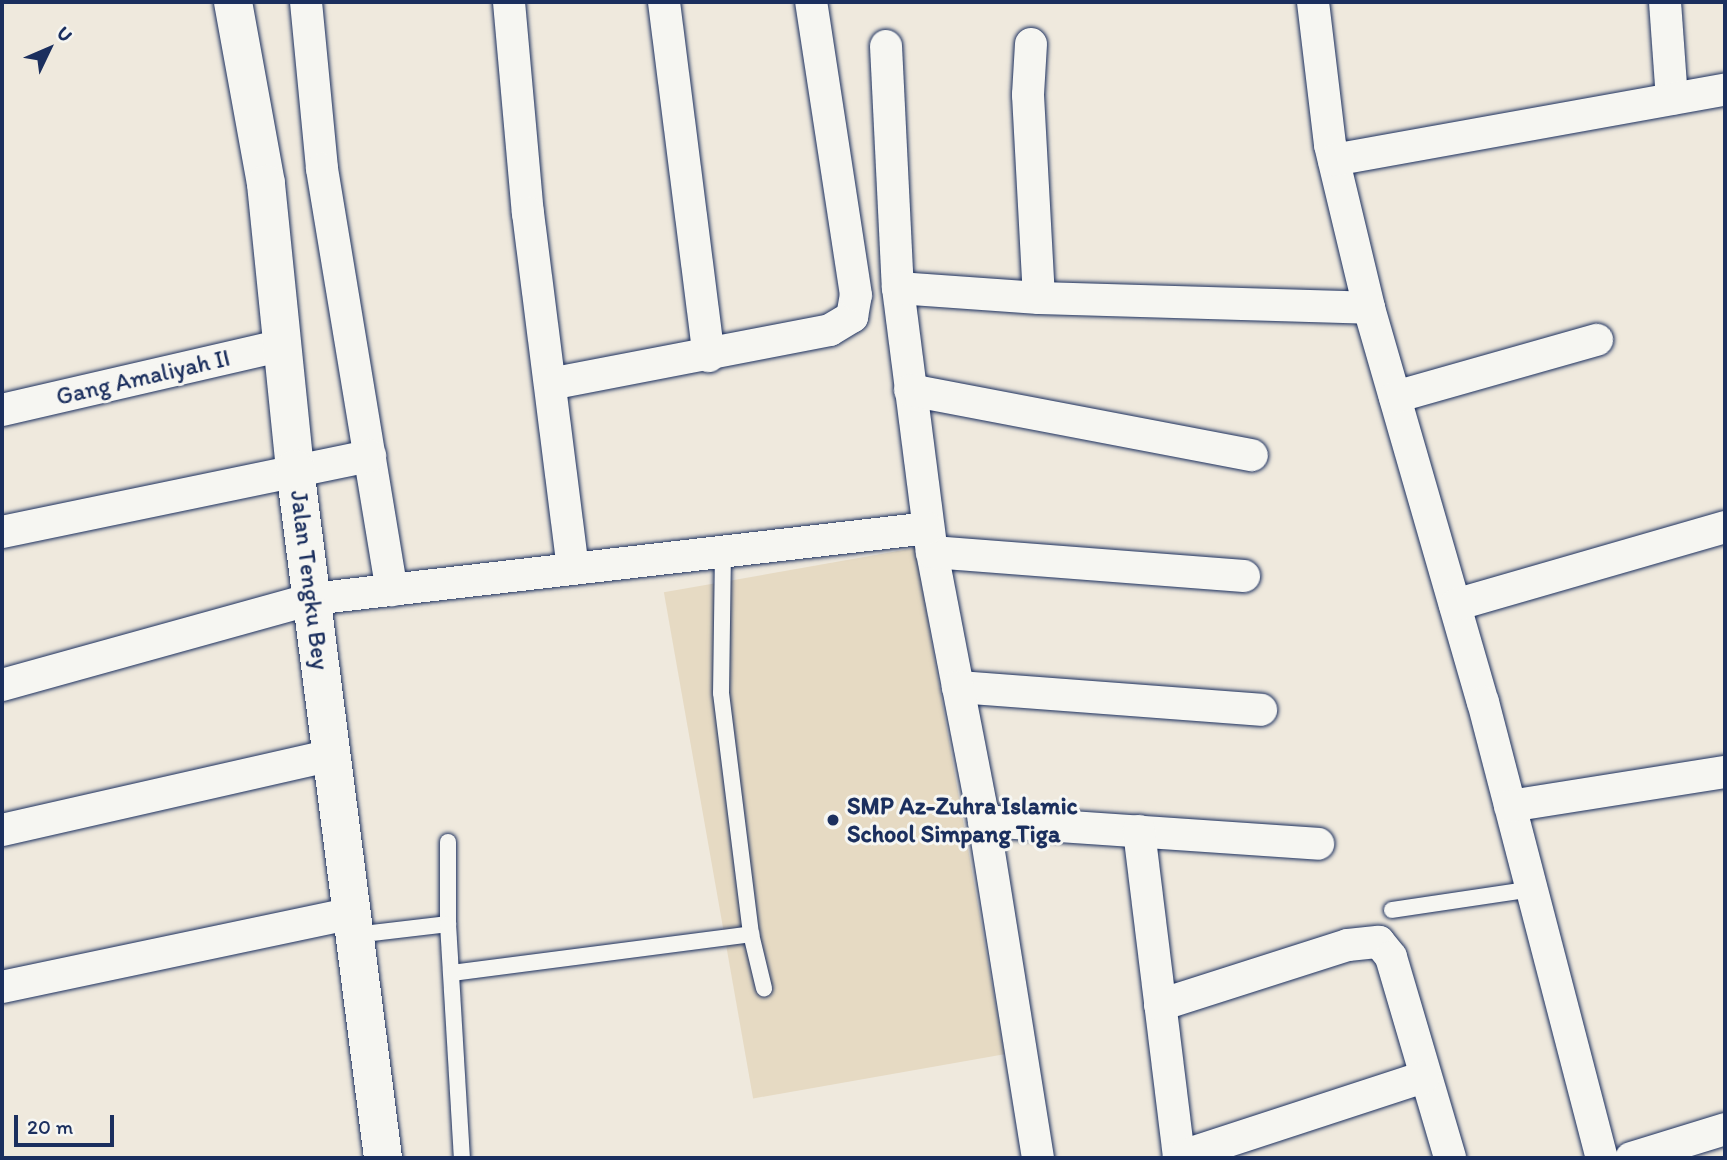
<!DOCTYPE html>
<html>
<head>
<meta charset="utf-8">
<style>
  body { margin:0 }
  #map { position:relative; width:1727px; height:1160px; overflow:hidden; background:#efe9dd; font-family:Itim,sans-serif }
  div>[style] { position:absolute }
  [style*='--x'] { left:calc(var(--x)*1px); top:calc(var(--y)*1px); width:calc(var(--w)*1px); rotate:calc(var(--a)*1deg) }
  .built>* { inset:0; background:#e6dac3; transform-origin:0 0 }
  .roads { filter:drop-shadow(0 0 2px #1b2f5e) drop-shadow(0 0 2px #1b2f5e) }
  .lane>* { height:16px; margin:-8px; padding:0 8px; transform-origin:8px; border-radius:8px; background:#f6f6f2 }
  .street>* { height:32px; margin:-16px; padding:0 16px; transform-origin:16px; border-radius:16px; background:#f6f6f2 }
  .secondary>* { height:38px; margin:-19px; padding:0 19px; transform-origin:19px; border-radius:19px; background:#f6f6f2 }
  .dots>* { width:19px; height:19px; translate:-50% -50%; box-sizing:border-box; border:4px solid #f6f6f2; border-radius:50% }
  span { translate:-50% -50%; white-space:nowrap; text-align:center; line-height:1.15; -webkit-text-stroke:6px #f6f6f2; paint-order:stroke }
  .street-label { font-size:24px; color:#1b2f5e }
  .poi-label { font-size:24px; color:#1b2f5e; font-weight:700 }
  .left { translate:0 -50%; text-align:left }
  .frame { position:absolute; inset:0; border:4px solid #1b2f5e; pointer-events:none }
  .north { position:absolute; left:14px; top:14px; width:70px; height:70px; -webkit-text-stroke:5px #f6f6f2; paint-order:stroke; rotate:46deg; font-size:19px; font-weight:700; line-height:28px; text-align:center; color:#1b2f5e }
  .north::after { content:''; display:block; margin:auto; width:24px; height:32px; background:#1b2f5e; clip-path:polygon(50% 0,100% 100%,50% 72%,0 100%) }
  .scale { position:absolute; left:14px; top:1115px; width:100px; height:32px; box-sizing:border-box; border:4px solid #1b2f5e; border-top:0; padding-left:9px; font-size:21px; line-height:24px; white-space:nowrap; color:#1b2f5e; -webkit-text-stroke:5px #f6f6f2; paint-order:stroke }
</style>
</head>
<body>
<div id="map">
  <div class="built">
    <div style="left:915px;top:548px;width:514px;height:255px;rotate:80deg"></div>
  </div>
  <div class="roads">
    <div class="lane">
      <div style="--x:723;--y:551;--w:142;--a:90.8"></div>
      <div style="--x:721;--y:693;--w:243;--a:82.9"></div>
      <div style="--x:751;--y:934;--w:56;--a:76.5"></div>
      <div style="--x:1392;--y:910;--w:142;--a:-8.5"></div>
      <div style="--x:448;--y:924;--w:82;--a:-90"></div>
      <div style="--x:355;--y:935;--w:94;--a:-6.7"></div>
      <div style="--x:448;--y:924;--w:234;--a:86.6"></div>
      <div style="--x:452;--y:973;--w:302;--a:-7.4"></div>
    </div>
    <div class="street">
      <div style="--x:306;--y:2;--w:168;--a:84.5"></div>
      <div style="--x:322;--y:169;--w:427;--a:80.6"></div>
      <div style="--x:509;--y:2;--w:212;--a:84.9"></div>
      <div style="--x:528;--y:213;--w:358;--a:82.8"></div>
      <div style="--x:664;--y:2;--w:357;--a:82.8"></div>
      <div style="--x:1313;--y:2;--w:144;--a:83.2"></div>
      <div style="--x:1330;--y:145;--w:168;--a:76.5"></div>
      <div style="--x:1369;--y:308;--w:410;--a:73.9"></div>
      <div style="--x:1483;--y:702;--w:471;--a:75.4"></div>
      <div style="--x:1665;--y:2;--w:97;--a:85.9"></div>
      <div style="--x:1031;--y:44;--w:51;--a:93.4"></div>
      <div style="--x:1028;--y:95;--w:203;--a:86.9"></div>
      <div style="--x:886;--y:46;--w:242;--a:87.2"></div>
      <div style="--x:898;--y:288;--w:266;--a:82.7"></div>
      <div style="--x:932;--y:552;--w:137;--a:79.1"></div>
      <div style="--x:958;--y:687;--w:304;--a:4.3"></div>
      <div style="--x:1334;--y:160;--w:397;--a:-10.2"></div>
      <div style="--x:898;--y:288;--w:141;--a:4.1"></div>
      <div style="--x:1039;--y:298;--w:330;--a:1.7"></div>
      <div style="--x:550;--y:384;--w:285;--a:-10.9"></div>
      <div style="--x:830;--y:330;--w:26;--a:-31"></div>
      <div style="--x:852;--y:317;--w:22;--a:-80"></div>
      <div style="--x:856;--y:295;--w:296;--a:-98.7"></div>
      <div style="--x:910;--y:390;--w:348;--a:10.8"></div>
      <div style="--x:1395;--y:397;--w:210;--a:-15.8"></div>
      <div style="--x:2;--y:410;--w:289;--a:-13"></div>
      <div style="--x:2;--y:532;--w:376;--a:-11.7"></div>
      <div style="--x:932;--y:552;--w:313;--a:4.4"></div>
      <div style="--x:1455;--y:605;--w:281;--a:-16.1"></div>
      <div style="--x:2;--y:685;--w:322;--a:-15.5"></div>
      <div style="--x:312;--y:599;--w:620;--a:-6.57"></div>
      <div style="--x:958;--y:687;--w:136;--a:79"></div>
      <div style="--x:984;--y:821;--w:341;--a:80.9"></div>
      <div style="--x:1510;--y:806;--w:218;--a:-9"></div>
      <div style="--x:984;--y:821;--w:335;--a:3.9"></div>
      <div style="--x:2;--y:830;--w:338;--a:-12.8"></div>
      <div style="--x:1139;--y:831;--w:329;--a:83"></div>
      <div style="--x:2;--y:987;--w:358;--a:-11.9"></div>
      <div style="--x:1160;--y:1005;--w:197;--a:-17.7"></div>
      <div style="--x:1348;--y:945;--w:31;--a:-6"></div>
      <div style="--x:1379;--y:942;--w:19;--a:51"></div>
      <div style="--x:1391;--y:957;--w:209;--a:73.6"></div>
      <div style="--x:1179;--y:1157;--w:258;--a:-18.1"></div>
      <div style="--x:1631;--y:1158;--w:98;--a:-17.1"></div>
    </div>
    <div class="secondary">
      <div style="--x:233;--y:2;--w:185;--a:79.7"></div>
      <div style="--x:266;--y:184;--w:286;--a:84.2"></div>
      <div style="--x:295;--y:469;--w:695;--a:82.72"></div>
    </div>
  </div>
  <div class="dots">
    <div style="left:833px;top:820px;background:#1b2f5e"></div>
  </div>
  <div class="street-label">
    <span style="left:143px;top:377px;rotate:-13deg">Gang Amaliyah II</span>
    <span style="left:310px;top:580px;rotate:83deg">Jalan Tengku Bey</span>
  </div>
  <div class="poi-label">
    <span class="left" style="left:847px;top:820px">SMP Az-Zuhra Islamic<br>School Simpang Tiga</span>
  </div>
  <div class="frame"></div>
  <div class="north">U</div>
  <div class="scale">20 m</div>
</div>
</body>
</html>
